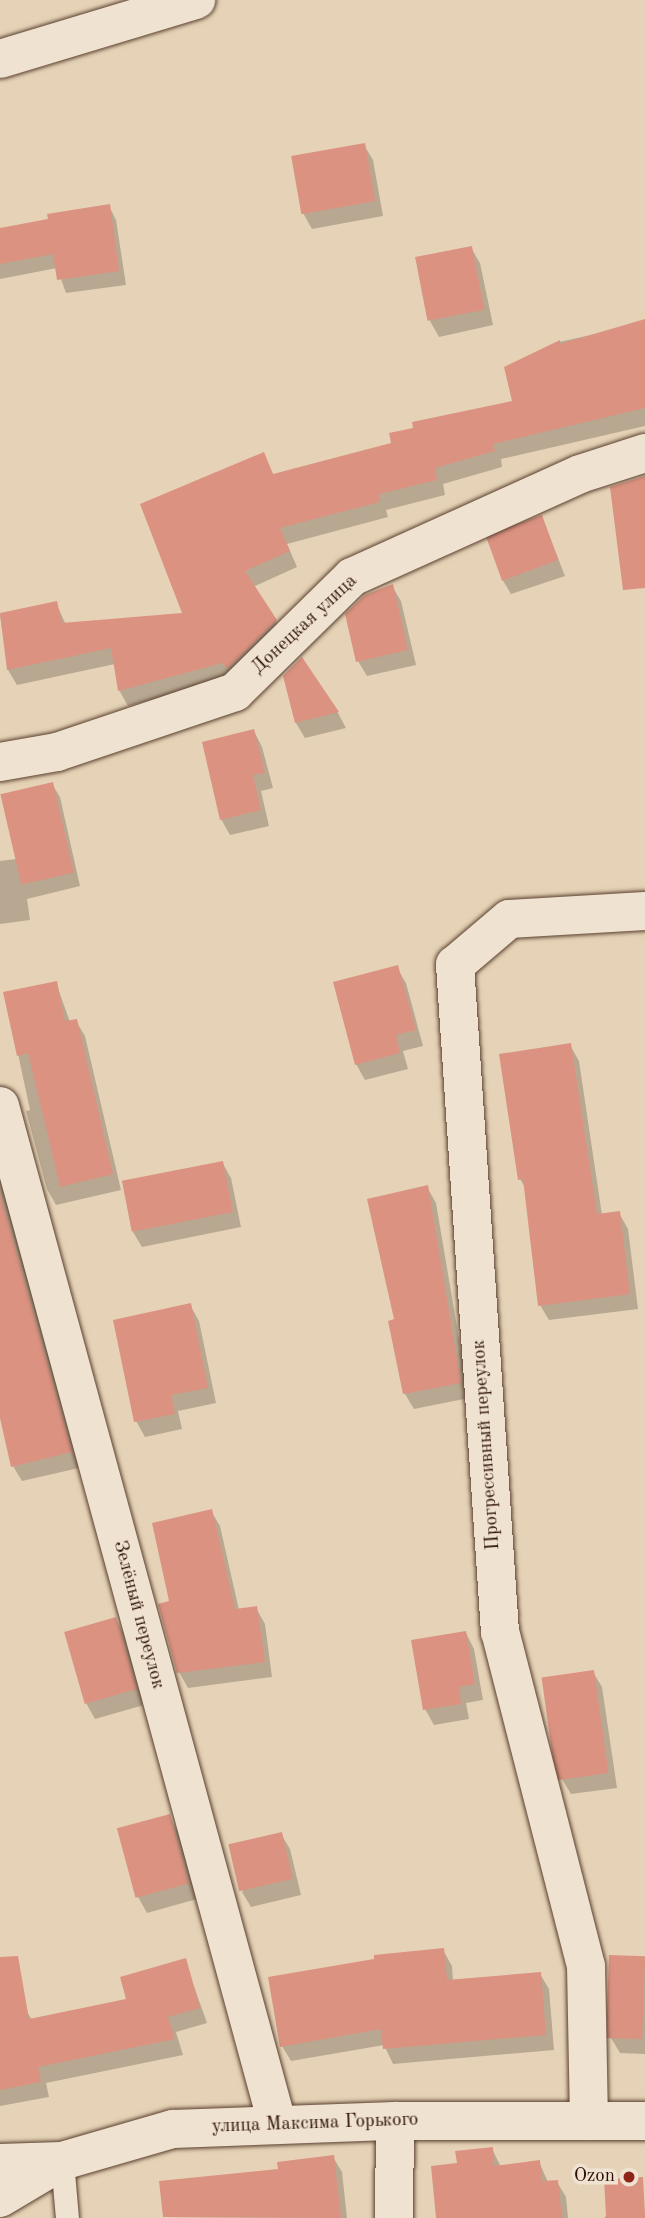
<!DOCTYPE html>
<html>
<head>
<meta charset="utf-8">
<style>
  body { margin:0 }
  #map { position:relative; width:645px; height:2218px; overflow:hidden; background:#e6d3b7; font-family:"Old Standard TT",serif }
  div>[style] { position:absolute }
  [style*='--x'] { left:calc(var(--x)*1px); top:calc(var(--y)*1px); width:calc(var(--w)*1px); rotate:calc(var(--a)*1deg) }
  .shadow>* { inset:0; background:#0003 }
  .building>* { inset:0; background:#db9281; transform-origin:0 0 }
  .roads { filter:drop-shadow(0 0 2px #5a402f) drop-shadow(0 0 2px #5a402f) }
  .lane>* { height:23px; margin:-11.5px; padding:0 11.5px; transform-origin:11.5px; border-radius:11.5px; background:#efe2d0 }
  .street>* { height:38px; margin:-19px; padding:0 19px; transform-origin:19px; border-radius:19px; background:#efe2d0 }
  .secondary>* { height:38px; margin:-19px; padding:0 19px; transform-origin:19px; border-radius:19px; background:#efe2d0 }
  .dots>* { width:19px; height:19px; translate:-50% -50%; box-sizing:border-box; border:4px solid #efe2d0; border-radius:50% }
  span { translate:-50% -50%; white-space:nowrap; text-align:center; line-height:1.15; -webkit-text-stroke:7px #efe2d0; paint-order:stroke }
  .street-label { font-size:19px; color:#2c0f02 }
  .poi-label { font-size:19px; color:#2c0f02 }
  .right { translate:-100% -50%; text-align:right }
</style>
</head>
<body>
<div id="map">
  <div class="shadow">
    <div style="clip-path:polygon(364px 145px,373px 160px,383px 216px,312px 229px,303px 213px)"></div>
    <div style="clip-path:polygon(109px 206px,116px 220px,126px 285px,66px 293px,57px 268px,0 279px,0 230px)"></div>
    <div style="clip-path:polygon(471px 248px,480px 263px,493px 325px,439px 337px,430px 321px)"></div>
    <div style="clip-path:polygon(645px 323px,645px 426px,501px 459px,502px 467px,443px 484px,445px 495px,386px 510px,388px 517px,287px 544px,297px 567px,253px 587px,285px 636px,233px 678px,128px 706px,119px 690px,115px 664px,17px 685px,8px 670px,0 615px,56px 603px,66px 625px,184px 614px,263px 454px,274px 476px,393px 444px,514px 402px,559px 342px)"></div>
    <div style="clip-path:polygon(542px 517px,565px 576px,511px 594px,502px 579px)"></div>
    <div style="clip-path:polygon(392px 586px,401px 601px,416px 665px,367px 676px,358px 661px)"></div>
    <div style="clip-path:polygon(302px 660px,338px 713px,346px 728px,305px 738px,296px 723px)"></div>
    <div style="clip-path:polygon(254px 731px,262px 747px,273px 788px,261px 791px,269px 826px,230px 835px,221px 819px)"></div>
    <div style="clip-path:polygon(52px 784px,60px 797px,80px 886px,27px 899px,30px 920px,0 924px,0 861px,16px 859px)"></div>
    <div style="clip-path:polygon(397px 968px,406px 983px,423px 1046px,403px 1051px,408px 1069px,365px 1080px,356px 1064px)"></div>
    <div style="clip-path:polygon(56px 983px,70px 1022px,76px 1021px,85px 1036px,121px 1190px,56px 1205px,47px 1189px,26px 1111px,30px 1110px,5px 993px)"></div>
    <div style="clip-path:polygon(570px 1045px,579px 1061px,602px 1215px,619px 1213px,628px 1229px,638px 1309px,549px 1320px,540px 1305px,526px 1189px,520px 1179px)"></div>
    <div style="clip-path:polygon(222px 1162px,231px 1178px,241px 1227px,142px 1247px,133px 1232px)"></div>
    <div style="clip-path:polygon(0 1177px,79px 1468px,22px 1481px,13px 1466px,0 1410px)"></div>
    <div style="clip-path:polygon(427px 1187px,436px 1203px,469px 1398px,414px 1409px,405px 1394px,396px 1321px)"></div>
    <div style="clip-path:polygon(190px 1305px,199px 1321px,216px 1403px,178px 1411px,182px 1429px,145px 1437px,136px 1421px)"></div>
    <div style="clip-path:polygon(211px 1511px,220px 1526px,239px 1610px,256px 1608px,265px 1624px,272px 1677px,188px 1688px,179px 1672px,171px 1603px)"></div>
    <div style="clip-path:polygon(116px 1619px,124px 1634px,144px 1705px,95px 1719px,86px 1703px)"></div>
    <div style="clip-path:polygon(466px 1633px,474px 1649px,483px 1700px,466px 1703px,469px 1719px,434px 1725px,425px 1709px)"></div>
    <div style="clip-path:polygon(593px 1672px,602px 1687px,617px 1788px,571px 1794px,562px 1779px)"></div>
    <div style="clip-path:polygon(169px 1816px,178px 1832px,197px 1899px,147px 1913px,138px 1897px)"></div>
    <div style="clip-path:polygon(281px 1834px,290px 1849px,301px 1895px,251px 1907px,242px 1892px)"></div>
    <div style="clip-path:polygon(443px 1950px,452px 1966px,453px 1981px,540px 1974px,549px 1989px,554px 2050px,393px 2064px,384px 2045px,291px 2061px,282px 2046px)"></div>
    <div style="clip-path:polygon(645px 1957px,645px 2054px,620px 2053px,611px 2038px)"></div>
    <div style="clip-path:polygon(185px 1961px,207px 2023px,176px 2032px,183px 2055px,46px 2083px,49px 2097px,0 2106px,0 2014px,26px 2010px,32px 2020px,129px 2000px)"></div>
    <div style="clip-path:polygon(492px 2149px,501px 2167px,539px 2162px,548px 2182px,557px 2182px,566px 2197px,568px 2218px,438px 2218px,458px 2164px)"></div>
    <div style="clip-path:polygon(333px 2157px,342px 2172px,347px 2218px,164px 2217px,280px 2171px)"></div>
    <div style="clip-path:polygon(642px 2179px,645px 2218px,604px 2218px)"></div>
  </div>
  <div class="building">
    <div style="left:365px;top:143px;width:59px;height:75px;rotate:80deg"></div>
    <div style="clip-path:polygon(110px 204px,119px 271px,57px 280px,53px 254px,0 264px,0 228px,48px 219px,47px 214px)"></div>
    <div style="left:472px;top:246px;width:65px;height:58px;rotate:79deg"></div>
    <div style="clip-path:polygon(645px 319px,645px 408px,493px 444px,495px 451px,435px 468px,437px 480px,379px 494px,380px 502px,280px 528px,290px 551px,245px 571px,277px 620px,227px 669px,223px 663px,118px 691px,111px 648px,7px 670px,0 613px,57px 601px,62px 623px,182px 613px,140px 504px,264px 452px,273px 474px,391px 443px,389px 433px,413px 428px,412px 422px,512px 401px,504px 367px,560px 340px,560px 344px)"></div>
    <div style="clip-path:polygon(645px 476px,645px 588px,623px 590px,610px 487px)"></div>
    <div style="left:542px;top:515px;width:48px;height:60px;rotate:70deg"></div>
    <div style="clip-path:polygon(393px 584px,408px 650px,356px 662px,345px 614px,365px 595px)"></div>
    <div style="clip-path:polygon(302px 657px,339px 712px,295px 723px,283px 676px)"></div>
    <div style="clip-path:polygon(254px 729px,265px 773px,253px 775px,261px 810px,220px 820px,202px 742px)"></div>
    <div style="left:53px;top:782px;width:93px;height:54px;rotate:77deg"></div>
    <div style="clip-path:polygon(398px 965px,416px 1030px,396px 1035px,400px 1053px,355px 1065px,333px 982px)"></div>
    <div style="clip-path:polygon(57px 981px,65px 1021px,77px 1019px,113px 1174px,60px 1187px,28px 1053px,17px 1056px,3px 992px)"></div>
    <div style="clip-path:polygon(571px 1043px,597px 1214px,620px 1211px,630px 1294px,538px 1306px,523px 1179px,518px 1180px,499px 1054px)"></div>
    <div style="left:223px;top:1161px;width:52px;height:103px;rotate:79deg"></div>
    <div style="clip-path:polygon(428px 1185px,461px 1383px,403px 1394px,388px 1321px,394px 1319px,367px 1199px)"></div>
    <div style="clip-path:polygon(0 1194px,72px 1452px,11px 1467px,0 1418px)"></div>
    <div style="clip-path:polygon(191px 1303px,208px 1388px,171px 1395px,175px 1414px,134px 1422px,113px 1320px)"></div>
    <div style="clip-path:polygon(212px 1509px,235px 1609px,257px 1606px,265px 1662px,177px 1673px,158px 1604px,169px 1601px,152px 1523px)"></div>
    <div style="left:116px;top:1617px;width:75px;height:54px;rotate:74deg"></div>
    <div style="clip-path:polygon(466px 1631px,475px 1684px,459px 1687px,461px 1704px,423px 1710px,411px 1640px)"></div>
    <div style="left:594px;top:1670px;width:104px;height:53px;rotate:82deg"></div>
    <div style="left:170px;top:1814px;width:72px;height:55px;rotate:75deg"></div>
    <div style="left:282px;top:1832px;width:48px;height:55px;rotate:77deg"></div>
    <div style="clip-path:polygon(444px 1948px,447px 1980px,541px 1972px,546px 2035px,383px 2049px,381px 2029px,280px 2047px,268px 1977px,374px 1959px,374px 1955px)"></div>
    <div style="left:609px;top:1955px;width:36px;height:83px;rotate:2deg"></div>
    <div style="clip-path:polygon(18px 1956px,29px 2019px,126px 1999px,120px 1977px,186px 1958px,200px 2008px,168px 2017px,175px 2039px,38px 2067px,41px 2082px,0 2090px,0 1957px)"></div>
    <div style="clip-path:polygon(493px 2147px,494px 2166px,540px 2160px,542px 2181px,558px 2180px,562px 2218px,436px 2218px,431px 2166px,457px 2163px,455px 2151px)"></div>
    <div style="clip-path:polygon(334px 2155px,341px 2218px,163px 2217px,159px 2181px,278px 2169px,277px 2162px)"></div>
    <div style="left:643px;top:2177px;width:41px;height:39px;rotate:87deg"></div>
  </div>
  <div class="roads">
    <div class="lane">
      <div style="--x:62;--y:2161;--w:57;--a:85"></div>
    </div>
    <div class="street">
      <div style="--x:0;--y:59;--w:205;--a:-16.8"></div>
      <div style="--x:0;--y:762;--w:58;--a:-10"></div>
      <div style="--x:57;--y:752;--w:188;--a:-18.6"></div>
      <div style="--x:235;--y:692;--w:164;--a:-44.5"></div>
      <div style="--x:352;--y:577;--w:250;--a:-24.3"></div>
      <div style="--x:580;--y:474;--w:68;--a:-17.9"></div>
      <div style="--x:0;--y:1106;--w:1054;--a:74.76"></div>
      <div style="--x:589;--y:2121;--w:155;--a:-91.1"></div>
      <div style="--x:586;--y:1966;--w:345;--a:-104.4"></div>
      <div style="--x:500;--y:1632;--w:669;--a:-93.86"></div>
      <div style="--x:455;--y:965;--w:71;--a:-40.4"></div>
      <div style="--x:509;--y:919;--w:136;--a:-3.4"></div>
      <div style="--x:0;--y:2163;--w:62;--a:-1.8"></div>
    </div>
    <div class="secondary">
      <div style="--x:0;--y:2198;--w:72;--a:-30.8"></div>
      <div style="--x:62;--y:2161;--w:116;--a:-16.1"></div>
      <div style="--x:173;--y:2129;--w:222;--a:-2.1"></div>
      <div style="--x:395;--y:2121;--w:250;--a:0"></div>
      <div style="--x:394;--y:2218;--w:97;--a:-89.4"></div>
    </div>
  </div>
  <div class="dots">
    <div style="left:629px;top:2177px;background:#8f2418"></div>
  </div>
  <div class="street-label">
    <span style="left:305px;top:625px;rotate:-43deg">Донецкая улица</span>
    <span style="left:487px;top:1445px;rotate:-94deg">Прогрессивный переулок</span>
    <span style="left:138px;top:1615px;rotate:75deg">Зелёный переулок</span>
    <span style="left:315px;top:2124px;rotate:-2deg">улица Максима Горького</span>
  </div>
  <div class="poi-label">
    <span class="right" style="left:615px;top:2177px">Ozon</span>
  </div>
</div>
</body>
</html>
